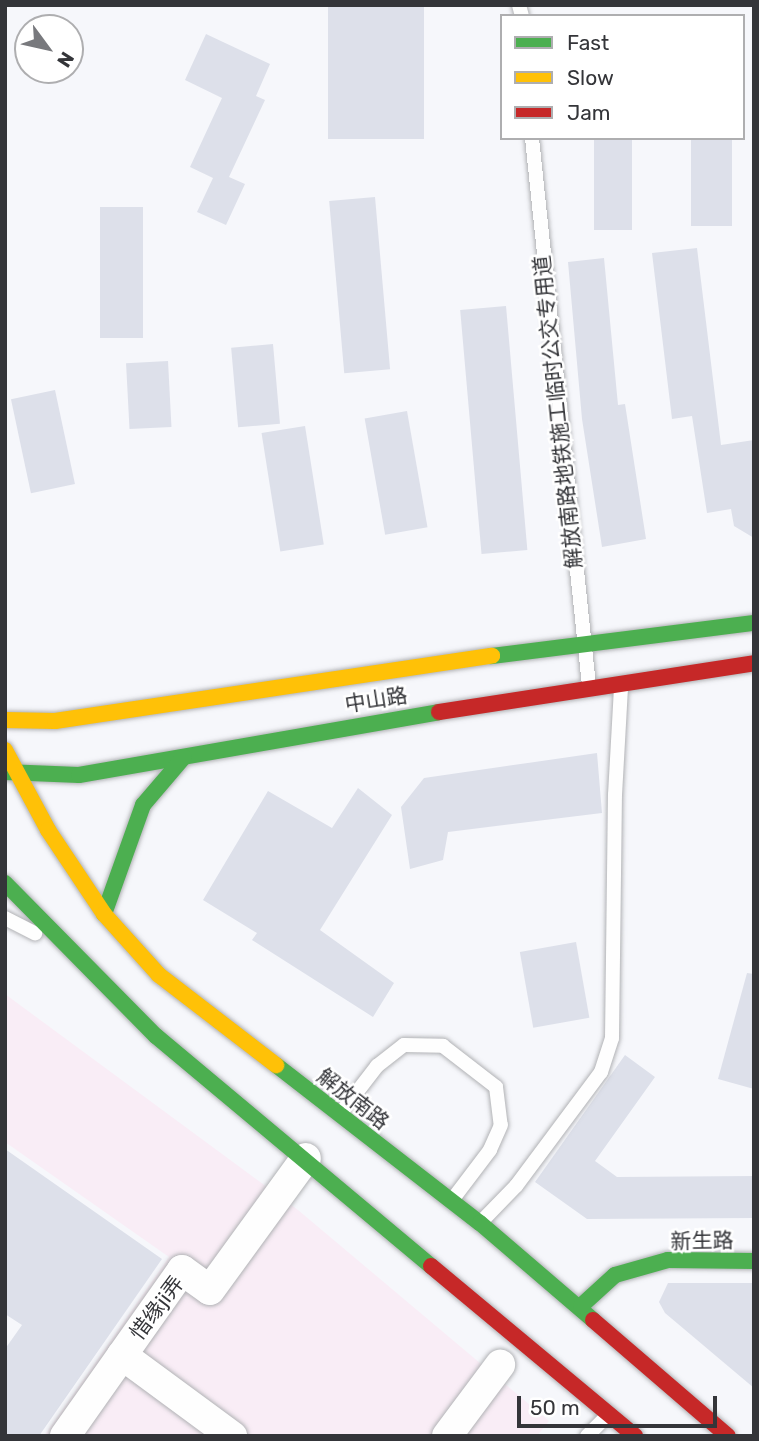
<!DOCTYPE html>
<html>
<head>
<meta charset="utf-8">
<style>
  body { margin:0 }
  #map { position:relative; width:759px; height:1441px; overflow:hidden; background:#f6f7fb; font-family:Rubik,"Noto Sans SC",sans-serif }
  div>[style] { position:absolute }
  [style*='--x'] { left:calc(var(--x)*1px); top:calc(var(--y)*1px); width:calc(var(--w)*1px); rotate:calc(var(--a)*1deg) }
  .commercial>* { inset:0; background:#f9edf6 }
  .building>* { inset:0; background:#dde0ea; transform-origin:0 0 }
  .roads { filter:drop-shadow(0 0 2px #b1b2b5) drop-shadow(0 0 2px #b1b2b5) }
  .lane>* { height:14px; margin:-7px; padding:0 7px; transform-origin:7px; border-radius:7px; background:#fefefe }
  .street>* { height:30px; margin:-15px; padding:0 15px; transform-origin:15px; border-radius:15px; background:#fefefe }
  .fast>* { height:16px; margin:-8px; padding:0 8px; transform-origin:8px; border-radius:8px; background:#4caf50 }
  .slow>* { height:16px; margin:-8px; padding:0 8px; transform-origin:8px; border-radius:8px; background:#ffc107 }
  .jam>* { height:16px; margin:-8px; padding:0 8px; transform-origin:8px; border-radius:8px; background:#c62828 }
  span { translate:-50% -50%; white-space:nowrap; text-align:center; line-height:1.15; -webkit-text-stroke:5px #fff; paint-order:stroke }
  .street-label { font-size:21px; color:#343539 }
  .frame { position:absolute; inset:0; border:7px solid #343539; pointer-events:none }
  .legend { position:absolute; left:500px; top:14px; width:245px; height:126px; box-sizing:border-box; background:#fff; border:2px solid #aeaeb0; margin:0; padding:9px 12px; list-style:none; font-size:21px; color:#343539 }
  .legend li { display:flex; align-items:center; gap:14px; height:35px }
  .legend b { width:35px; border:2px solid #aeaeb0 }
  .north { position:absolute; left:14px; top:14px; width:70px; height:70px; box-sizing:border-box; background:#fff; border:2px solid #aeaeb0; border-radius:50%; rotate:123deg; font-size:19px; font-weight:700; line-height:28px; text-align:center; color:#343539 }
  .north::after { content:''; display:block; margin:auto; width:24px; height:32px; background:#78797d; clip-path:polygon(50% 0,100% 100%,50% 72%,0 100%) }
  .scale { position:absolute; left:517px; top:1396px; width:200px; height:32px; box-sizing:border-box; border:4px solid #343539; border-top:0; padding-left:9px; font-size:21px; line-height:24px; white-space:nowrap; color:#343539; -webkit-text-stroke:5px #fff; paint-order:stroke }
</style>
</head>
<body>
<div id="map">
  <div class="commercial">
    <div style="clip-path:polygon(5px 994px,298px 1210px,549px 1421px,537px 1436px,44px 1436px,169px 1257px,5px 1142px)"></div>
  </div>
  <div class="building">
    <div style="left:328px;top:5px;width:96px;height:134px"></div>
    <div style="clip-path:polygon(206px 34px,270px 64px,256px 96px,265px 100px,229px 177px,245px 184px,226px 225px,197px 212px,213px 178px,190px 167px,222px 98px,185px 80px)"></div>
    <div style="left:594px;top:138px;width:38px;height:92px"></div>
    <div style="left:691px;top:138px;width:41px;height:88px"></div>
    <div style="left:375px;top:197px;width:173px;height:46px;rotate:85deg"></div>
    <div style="left:100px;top:207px;width:43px;height:131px"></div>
    <div style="clip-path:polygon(697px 248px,721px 445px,754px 440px,754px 538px,734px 526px,731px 509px,707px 513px,692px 416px,672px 419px,652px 253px)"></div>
    <div style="clip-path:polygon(604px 258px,618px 405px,625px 404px,646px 539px,602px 547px,582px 419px,568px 262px)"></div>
    <div style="left:506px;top:306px;width:245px;height:46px;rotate:85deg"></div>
    <div style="left:273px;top:344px;width:80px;height:42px;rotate:85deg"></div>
    <div style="left:168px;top:361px;width:66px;height:42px;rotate:87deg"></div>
    <div style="left:55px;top:390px;width:96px;height:45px;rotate:78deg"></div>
    <div style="left:407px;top:411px;width:118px;height:43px;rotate:80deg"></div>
    <div style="left:305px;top:426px;width:120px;height:44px;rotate:81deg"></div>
    <div style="clip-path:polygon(597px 753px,602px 813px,448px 832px,443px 860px,410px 869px,401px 807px,424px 778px)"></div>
    <div style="clip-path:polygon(358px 788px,392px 815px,320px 930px,394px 983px,373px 1017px,252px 940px,257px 933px,203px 900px,268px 791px,332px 828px)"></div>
    <div style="left:576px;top:942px;width:77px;height:57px;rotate:80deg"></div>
    <div style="clip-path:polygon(747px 973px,754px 974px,754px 1089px,718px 1079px)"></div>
    <div style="clip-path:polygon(625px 1055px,655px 1077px,595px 1161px,617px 1177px,754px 1176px,754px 1218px,587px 1219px,535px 1182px)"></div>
    <div style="clip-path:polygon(5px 1149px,162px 1259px,39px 1436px,5px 1436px,5px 1349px,22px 1325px,5px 1314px)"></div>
    <div style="clip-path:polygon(668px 1283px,754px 1283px,754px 1388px,665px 1313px,659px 1302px)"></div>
  </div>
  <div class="roads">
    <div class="lane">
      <div style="--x:519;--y:5;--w:11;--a:75"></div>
      <div style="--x:532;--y:138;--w:551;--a:84.06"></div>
      <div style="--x:5;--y:918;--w:34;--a:27"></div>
      <div style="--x:340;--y:1114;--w:61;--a:-52.4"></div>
      <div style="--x:377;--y:1066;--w:34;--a:-38"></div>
      <div style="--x:404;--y:1045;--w:39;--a:1"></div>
      <div style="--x:443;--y:1046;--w:67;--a:37.7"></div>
      <div style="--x:496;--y:1087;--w:38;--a:83"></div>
      <div style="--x:501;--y:1125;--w:27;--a:114"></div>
      <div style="--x:490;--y:1150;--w:63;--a:127.2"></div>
      <div style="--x:480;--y:1223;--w:52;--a:-45.8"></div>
      <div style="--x:516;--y:1186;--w:142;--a:-53.3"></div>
      <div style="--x:601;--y:1072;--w:36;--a:-72"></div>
      <div style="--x:612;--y:1038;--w:243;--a:-89.3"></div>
      <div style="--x:615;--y:795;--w:109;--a:-86.8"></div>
      <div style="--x:587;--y:1436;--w:31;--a:-45"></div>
    </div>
    <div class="street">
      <div style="--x:122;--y:1355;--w:137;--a:36.4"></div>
      <div style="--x:65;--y:1436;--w:203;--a:-54.8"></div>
      <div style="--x:182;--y:1270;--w:34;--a:36"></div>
      <div style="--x:210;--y:1290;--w:163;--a:-54"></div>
      <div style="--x:447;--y:1436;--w:89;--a:-53.3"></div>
    </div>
    <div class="fast">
      <div style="--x:492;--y:656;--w:264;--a:-7.2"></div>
      <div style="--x:5;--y:772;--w:74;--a:2.3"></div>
      <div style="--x:79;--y:775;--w:365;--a:-9.9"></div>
      <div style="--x:5;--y:883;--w:215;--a:45.4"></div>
      <div style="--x:156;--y:1036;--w:359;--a:39.9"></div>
      <div style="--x:104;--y:914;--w:116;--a:-70.3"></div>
      <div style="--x:143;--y:805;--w:63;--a:-49.5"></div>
      <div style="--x:276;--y:1065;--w:258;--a:37.8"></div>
      <div style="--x:480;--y:1223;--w:149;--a:40.6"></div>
      <div style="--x:581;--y:1306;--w:46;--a:-42.4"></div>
      <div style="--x:615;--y:1275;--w:55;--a:-15.8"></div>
      <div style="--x:668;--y:1260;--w:86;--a:0.7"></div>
    </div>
    <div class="slow">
      <div style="--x:5;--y:720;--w:50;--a:1.1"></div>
      <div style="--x:55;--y:721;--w:442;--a:-8.5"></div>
      <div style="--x:5;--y:750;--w:91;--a:61.7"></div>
      <div style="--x:48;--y:830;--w:101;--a:56.3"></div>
      <div style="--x:104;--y:914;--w:82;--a:48"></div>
      <div style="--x:159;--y:975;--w:148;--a:37.6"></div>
    </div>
    <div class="jam">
      <div style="--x:439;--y:712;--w:319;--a:-8.8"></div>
      <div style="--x:431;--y:1266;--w:266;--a:39.8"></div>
      <div style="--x:593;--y:1320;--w:178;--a:40.7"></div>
    </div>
  </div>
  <div class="street-label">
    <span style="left:558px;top:412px;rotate:-96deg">解放南路地铁施工临时公交专用道</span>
    <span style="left:376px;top:700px;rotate:-9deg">中山路</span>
    <span style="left:353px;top:1099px;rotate:38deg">解放南路</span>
    <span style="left:702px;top:1241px;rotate:-1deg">新生路</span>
    <span style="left:157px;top:1308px;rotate:-53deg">惜缘ji弄</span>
  </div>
  <div class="frame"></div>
  <ul class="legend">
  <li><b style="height:9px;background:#4caf50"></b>Fast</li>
  <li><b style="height:9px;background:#ffc107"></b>Slow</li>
  <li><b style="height:9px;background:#c62828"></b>Jam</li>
  </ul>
  <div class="north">N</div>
  <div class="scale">50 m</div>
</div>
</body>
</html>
